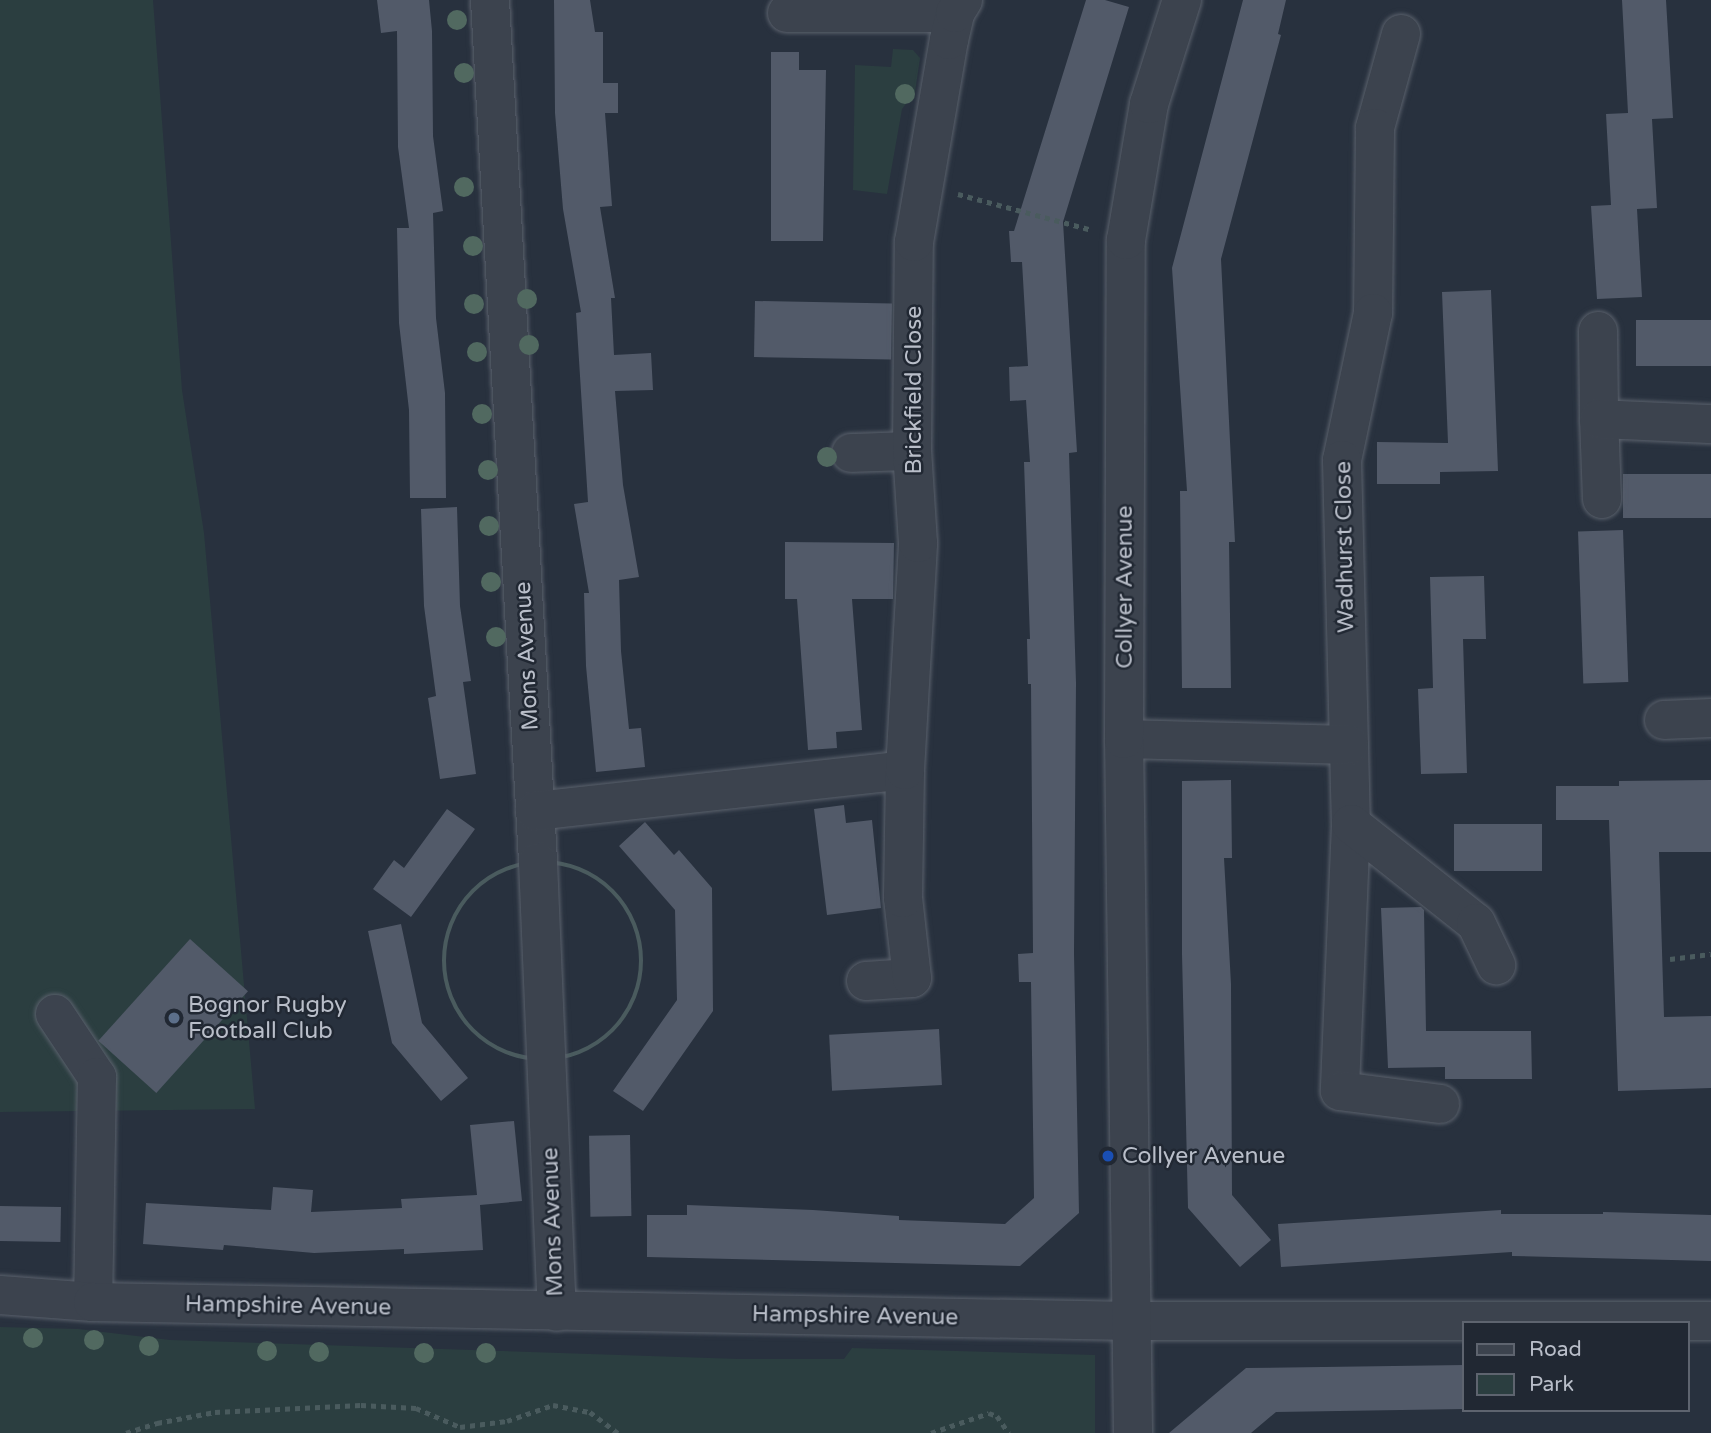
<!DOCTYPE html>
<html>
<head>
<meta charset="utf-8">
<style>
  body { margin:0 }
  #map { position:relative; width:1711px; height:1433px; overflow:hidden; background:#28313e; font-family:"Varela Round",sans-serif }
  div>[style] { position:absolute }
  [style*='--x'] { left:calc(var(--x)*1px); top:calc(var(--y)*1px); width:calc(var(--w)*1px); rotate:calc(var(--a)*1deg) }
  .green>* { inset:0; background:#2b3e40 }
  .building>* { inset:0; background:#525a69; transform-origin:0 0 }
  .path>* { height:4.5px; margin-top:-2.25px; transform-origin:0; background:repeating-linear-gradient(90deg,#4a5b5e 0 5px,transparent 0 10px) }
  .path>.ring { margin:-2.25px; padding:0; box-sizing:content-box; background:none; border:4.5px solid #4a5b5e; border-radius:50% }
  .roads { filter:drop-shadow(0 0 2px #5a616c) drop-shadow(0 0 2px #5a616c) }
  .minor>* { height:38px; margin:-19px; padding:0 19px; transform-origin:19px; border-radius:19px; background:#3c434e }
  .trees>* { width:20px; height:20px; margin:-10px; border-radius:50%; background:#516960 }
  .dots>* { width:19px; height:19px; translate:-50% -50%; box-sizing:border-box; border:4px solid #212833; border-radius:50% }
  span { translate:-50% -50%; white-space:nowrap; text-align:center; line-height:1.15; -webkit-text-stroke:5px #212833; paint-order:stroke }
  .street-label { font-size:23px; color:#b9bec9 }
  .poi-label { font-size:23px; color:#b9bec9 }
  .left { translate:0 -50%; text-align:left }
  .legend { position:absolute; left:1462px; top:1321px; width:228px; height:91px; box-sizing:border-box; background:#212833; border:2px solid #5e646f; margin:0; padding:9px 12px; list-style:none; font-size:21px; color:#b9bec9 }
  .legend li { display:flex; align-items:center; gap:14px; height:35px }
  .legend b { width:35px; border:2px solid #5e646f }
</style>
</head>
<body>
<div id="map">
  <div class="green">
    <div style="clip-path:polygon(0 0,153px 0,182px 390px,204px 533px,255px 1109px,0 1112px)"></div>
    <div style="clip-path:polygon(893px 49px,913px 50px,920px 58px,915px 92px,902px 109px,887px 194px,853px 190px,855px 65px,891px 67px)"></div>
    <div style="clip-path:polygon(0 1327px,78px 1329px,170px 1340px,739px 1359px,844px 1359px,852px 1348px,1095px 1355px,1095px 1433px,0 1433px)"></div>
  </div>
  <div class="building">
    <div style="clip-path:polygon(377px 0,429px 0,432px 31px,433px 136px,443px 211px,433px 213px,436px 318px,445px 393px,446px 498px,410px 498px,409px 410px,399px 323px,397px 228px,409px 228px,398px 147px,397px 31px,381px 33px)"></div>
    <div style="clip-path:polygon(554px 0,590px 0,595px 32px,603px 32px,603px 83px,618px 83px,618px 113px,605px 113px,612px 206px,600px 207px,615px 298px,611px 298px,614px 355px,651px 353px,653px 390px,615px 391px,623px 485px,639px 577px,619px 580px,621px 651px,629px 729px,641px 728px,645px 767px,596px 772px,586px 666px,584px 593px,589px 593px,574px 504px,588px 502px,576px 313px,581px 312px,563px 209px,555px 113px)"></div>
    <div style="clip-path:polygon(1086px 0,1105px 0,1129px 7px,1063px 222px,1077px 452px,1069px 453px,1076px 683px,1074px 953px,1079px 1213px,1020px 1266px,647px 1257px,647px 1215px,687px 1215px,687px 1205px,813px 1210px,899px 1216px,899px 1220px,1005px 1224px,1034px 1198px,1031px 982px,1019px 982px,1018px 954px,1033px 953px,1031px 684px,1028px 684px,1027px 639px,1030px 639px,1024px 462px,1030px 462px,1026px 400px,1010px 401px,1009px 367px,1028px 366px,1022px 262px,1011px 262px,1009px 231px,1014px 231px)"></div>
    <div style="clip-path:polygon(1243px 0,1286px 0,1278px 34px,1281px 35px,1221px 259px,1235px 542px,1229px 542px,1231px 688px,1182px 688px,1180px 491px,1187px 491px,1172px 268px)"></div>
    <div style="clip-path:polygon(1622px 0,1666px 0,1673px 118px,1652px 119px,1657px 208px,1637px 209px,1642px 297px,1597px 299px,1591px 206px,1611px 205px,1606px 114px,1628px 113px)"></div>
    <div style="clip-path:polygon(771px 52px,799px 52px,799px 70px,826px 70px,823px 241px,771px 241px)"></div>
    <div style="clip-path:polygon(1491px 290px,1498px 471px,1440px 472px,1440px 484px,1377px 484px,1377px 442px,1448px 443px,1442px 292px)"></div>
    <div style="left:755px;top:301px;width:137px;height:56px;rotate:1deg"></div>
    <div style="left:1711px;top:320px;width:46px;height:75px;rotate:90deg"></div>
    <div style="left:1711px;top:474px;width:44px;height:88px;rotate:90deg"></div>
    <div style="clip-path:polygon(457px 507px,460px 606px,471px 681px,463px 682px,476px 774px,440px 779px,428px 698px,436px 696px,424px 606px,421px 509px)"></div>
    <div style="left:1623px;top:530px;width:152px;height:45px;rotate:88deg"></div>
    <div style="clip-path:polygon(785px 542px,894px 543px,893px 599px,852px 599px,862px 730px,836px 732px,837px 748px,808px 750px,797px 599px,785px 599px)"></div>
    <div style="clip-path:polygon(1484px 576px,1486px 639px,1463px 639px,1467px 773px,1421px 774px,1418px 689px,1433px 688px,1430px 577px)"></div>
    <div style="clip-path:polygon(1231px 780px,1232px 858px,1224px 858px,1231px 984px,1232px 1195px,1271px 1240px,1240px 1267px,1188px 1208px,1182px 954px,1182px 781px)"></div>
    <div style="clip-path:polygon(1711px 780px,1711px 852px,1659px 852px,1664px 1017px,1711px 1016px,1711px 1088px,1618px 1091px,1609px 820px,1556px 820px,1556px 786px,1619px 786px,1619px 781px)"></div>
    <div style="clip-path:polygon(844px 805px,846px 823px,872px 820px,881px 908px,827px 915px,814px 809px)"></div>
    <div style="clip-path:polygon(447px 809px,475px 829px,411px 917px,373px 889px,394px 860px,404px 868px)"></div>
    <div style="clip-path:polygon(645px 822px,674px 855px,679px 850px,712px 888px,713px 1011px,643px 1111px,613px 1091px,677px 1000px,675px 910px,619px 846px)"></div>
    <div style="left:1542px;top:824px;width:47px;height:88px;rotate:90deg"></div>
    <div style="clip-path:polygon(1421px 907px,1424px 910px,1426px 1031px,1531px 1031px,1532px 1079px,1445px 1079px,1445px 1067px,1388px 1068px,1381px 908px)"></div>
    <div style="clip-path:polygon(401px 924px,422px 1023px,468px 1078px,441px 1101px,392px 1043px,368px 931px)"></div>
    <div style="left:190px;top:939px;width:78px;height:137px;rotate:42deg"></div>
    <div style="left:939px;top:1029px;width:56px;height:110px;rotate:87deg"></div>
    <div style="clip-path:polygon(514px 1121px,522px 1201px,480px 1205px,483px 1250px,404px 1254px,404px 1249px,314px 1253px,224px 1245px,223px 1250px,143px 1244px,146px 1203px,271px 1210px,273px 1187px,313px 1190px,311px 1212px,402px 1208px,401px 1199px,477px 1195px,470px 1125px)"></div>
    <div style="left:630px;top:1135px;width:81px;height:41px;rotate:89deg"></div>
    <div style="left:0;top:1206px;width:61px;height:35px;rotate:1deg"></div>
    <div style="clip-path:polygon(1501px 1210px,1501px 1214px,1603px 1214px,1603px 1212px,1711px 1215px,1711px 1261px,1512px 1256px,1512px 1252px,1281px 1267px,1278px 1224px)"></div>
    <div style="clip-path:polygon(1464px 1365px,1464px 1409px,1276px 1412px,1251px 1433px,1169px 1433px,1246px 1368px)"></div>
  </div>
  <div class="path">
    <div style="--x:958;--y:194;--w:139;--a:15"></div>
    <div class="ring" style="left:444px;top:862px;width:193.5px;height:193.5px"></div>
    <div style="--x:1670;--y:959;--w:41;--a:-7"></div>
    <div style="--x:126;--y:1433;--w:33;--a:-18"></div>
    <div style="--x:157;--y:1423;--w:59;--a:-10.7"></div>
    <div style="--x:215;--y:1412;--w:146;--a:-2.7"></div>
    <div style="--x:361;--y:1405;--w:55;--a:3.1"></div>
    <div style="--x:416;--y:1408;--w:48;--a:23.4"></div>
    <div style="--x:460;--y:1427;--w:47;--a:-7.3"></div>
    <div style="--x:507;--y:1421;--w:49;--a:-19.2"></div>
    <div style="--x:553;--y:1405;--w:38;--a:11"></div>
    <div style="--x:590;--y:1412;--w:35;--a:37"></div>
    <div style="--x:931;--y:1433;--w:61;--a:-19"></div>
    <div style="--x:989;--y:1413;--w:9;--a:21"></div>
    <div style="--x:997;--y:1416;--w:21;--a:55"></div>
  </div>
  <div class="roads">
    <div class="minor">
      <div style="--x:490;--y:0;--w:863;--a:86.81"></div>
      <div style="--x:538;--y:862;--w:450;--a:87.6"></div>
      <div style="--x:787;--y:13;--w:168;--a:0"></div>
      <div style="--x:1401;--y:34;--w:98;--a:105.5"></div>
      <div style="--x:1375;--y:128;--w:185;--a:90.6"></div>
      <div style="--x:1373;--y:313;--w:150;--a:101.9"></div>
      <div style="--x:1342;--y:460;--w:364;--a:88.6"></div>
      <div style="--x:1351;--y:824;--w:267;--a:92.4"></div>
      <div style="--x:1340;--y:1091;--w:101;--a:7.4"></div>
      <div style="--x:1598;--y:331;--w:88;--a:89.3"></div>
      <div style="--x:851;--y:453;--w:61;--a:-1.9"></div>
      <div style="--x:1602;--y:499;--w:80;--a:-92.1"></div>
      <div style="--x:1599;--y:419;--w:112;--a:2.6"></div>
      <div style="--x:1664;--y:720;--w:47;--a:-2.4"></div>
      <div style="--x:1124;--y:739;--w:225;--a:1.5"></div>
      <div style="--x:535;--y:811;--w:372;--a:-6.3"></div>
      <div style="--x:1351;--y:824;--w:159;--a:38.4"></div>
      <div style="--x:1476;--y:923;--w:47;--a:64.5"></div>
      <div style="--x:866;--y:981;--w:46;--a:-3.7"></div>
      <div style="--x:912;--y:978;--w:81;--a:-96.4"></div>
      <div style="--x:903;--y:898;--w:128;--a:-89.1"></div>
      <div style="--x:905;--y:770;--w:227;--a:-86.7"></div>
      <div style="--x:918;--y:543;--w:92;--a:-93.7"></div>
      <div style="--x:912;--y:451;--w:209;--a:-89.5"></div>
      <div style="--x:914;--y:242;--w:205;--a:-80.2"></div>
      <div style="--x:949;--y:40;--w:28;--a:-77"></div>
      <div style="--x:955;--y:13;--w:15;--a:-58"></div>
      <div style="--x:55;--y:1014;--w:76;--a:56.3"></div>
      <div style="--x:97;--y:1077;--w:225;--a:91"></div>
      <div style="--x:0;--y:1295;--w:93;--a:4.3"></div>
      <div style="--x:93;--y:1302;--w:1039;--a:1.05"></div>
      <div style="--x:1132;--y:1321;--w:579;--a:0"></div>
      <div style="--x:1133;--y:1433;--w:694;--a:-90.74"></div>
      <div style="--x:1124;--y:739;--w:499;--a:-89.8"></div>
      <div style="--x:1126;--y:240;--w:138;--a:-80.4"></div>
      <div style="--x:1149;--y:104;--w:109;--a:-72.4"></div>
    </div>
  </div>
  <div class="trees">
    <div style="left:457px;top:20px"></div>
    <div style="left:464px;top:73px"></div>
    <div style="left:905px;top:94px"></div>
    <div style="left:464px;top:187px"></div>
    <div style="left:473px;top:246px"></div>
    <div style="left:527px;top:299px"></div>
    <div style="left:474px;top:304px"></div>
    <div style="left:529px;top:345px"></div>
    <div style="left:477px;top:352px"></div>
    <div style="left:482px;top:414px"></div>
    <div style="left:827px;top:457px"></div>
    <div style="left:488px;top:470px"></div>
    <div style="left:489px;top:526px"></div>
    <div style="left:491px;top:582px"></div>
    <div style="left:496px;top:637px"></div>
    <div style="left:33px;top:1338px"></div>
    <div style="left:94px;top:1340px"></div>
    <div style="left:149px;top:1346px"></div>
    <div style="left:267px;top:1351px"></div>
    <div style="left:319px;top:1352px"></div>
    <div style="left:424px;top:1353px"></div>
    <div style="left:486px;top:1353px"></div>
  </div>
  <div class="dots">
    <div style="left:174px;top:1018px;background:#5c6f8a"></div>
    <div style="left:1108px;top:1156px;background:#1a4fb4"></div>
  </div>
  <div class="street-label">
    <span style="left:914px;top:390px;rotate:-90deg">Brickfield Close</span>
    <span style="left:1345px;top:547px;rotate:-91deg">Wadhurst Close</span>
    <span style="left:1125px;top:587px;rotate:-90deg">Collyer Avenue</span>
    <span style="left:527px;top:656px;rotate:-93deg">Mons Avenue</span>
    <span style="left:553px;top:1222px;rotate:-92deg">Mons Avenue</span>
    <span style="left:288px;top:1306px;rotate:1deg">Hampshire Avenue</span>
    <span style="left:855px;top:1316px;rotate:1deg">Hampshire Avenue</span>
  </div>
  <div class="poi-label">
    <span class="left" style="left:188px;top:1018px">Bognor Rugby<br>Football Club</span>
    <span class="left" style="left:1122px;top:1156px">Collyer Avenue</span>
  </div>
  <ul class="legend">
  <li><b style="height:9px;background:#3c434e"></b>Road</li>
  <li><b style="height:19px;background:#2b3e40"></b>Park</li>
  </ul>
</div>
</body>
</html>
